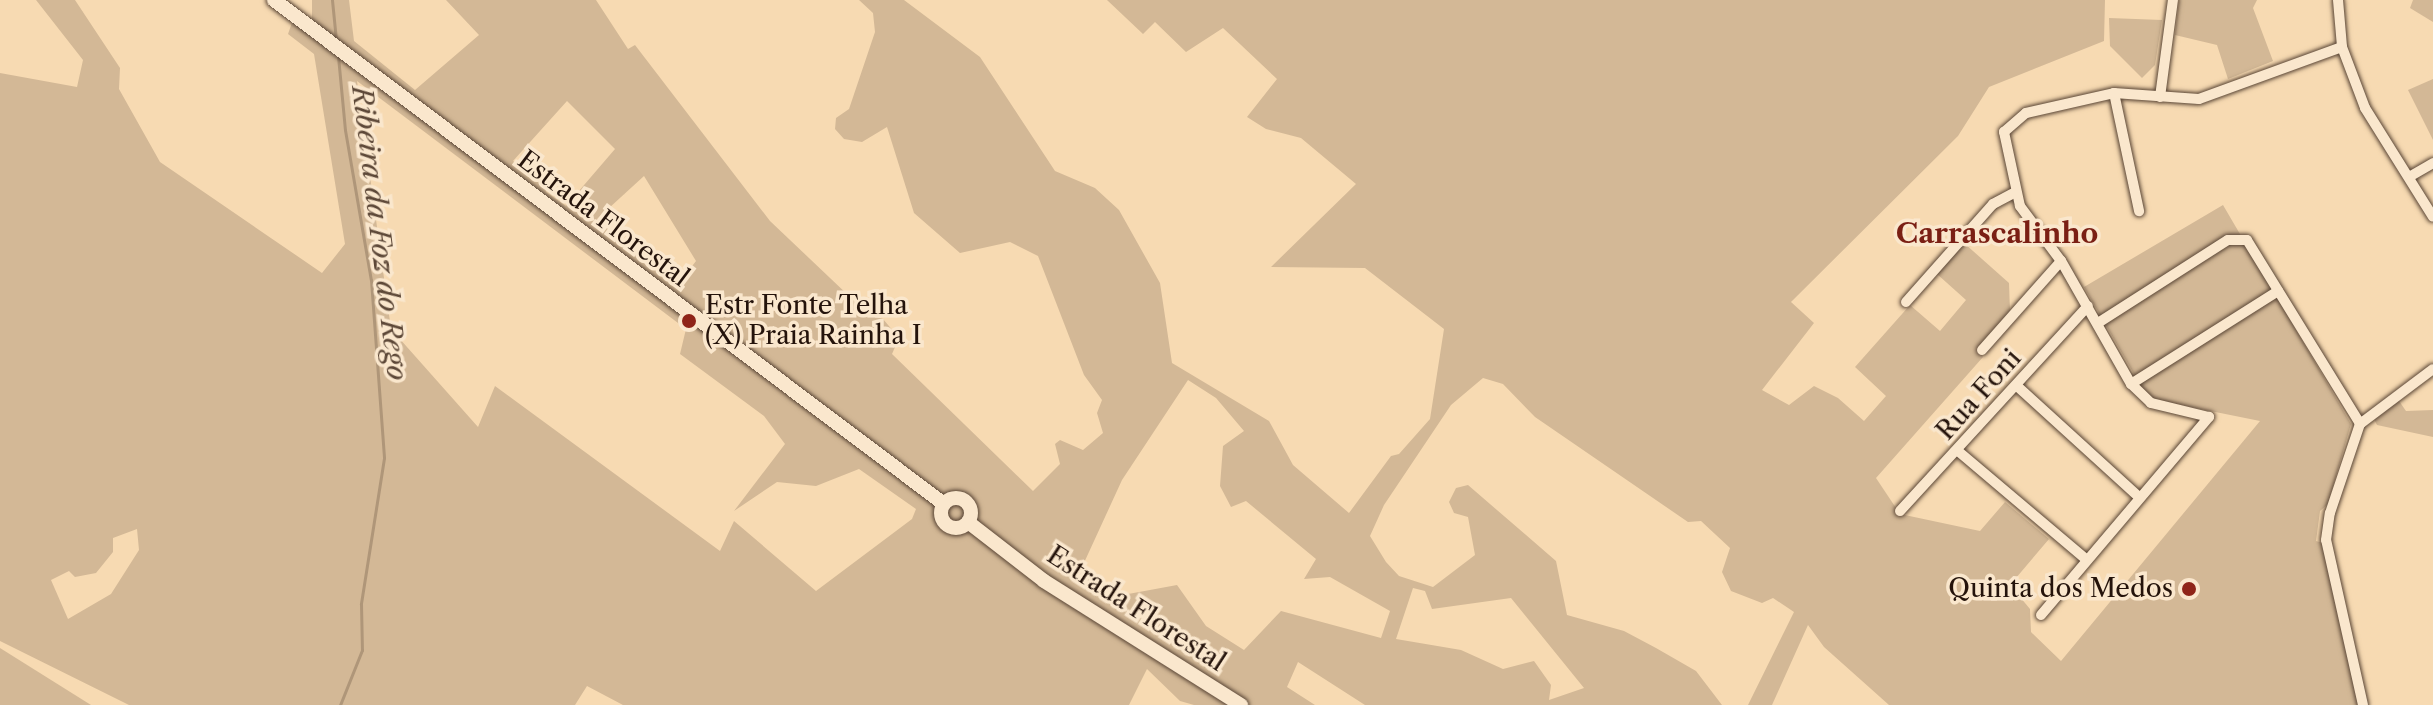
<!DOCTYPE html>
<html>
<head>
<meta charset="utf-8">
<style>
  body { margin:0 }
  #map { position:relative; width:2433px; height:705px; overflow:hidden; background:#f7dab2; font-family:"Libre Caslon Text",serif }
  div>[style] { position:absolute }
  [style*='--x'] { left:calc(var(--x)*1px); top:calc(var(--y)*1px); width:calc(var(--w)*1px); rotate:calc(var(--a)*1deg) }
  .green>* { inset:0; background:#d3b896 }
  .stream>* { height:3px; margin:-1.5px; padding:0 1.5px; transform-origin:1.5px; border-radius:1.5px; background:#af9679 }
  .roads { filter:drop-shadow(0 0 2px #594535) drop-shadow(0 0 2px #594535) }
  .minor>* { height:10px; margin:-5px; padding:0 5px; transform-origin:5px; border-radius:5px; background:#fae7cd }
  .secondary>* { height:14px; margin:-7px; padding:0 7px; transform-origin:7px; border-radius:7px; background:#fae7cd }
  .secondary>.ring { margin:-7px; padding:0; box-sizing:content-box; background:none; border:14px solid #fae7cd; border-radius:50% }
  .dots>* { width:22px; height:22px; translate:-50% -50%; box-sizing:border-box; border:4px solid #fae7cd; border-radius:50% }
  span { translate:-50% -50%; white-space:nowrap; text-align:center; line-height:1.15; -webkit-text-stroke:7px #fae7cd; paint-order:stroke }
  .street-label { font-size:26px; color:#24130b }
  .poi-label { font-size:26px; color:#24130b }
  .left { translate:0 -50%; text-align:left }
  .right { translate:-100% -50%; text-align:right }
  .water-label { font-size:28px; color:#5c4737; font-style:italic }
  .neighbourhood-label { font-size:28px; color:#7a1f14; font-weight:700 }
</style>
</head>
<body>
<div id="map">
  <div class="green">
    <div style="clip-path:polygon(evenodd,36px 0,75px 0,120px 68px,119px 89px,160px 162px,322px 273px,345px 244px,314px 54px,288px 34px,294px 17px,312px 30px,312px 0,349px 0,354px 41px,415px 90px,479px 35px,446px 0,596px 0,628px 49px,635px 45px,770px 221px,869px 315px,883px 319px,899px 338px,892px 354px,1033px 491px,1060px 464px,1055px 444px,1060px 440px,1083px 450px,1103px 433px,1097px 413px,1102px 400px,1084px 375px,1038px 256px,1010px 242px,960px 253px,914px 213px,887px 127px,862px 142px,844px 139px,835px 129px,836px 118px,849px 109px,875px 32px,873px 13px,859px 0,904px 0,980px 57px,1055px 171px,1095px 188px,1119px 210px,1160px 283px,1172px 363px,1269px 421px,1293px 465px,1349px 513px,1391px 456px,1399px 454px,1430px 419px,1444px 329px,1365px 268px,1271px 267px,1356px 184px,1301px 138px,1266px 129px,1247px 117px,1277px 79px,1223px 28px,1186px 52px,1155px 22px,1143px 34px,1107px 0,2105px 0,2104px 41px,1989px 87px,1958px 136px,1791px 302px,1814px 323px,1762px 390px,1789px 405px,1814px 386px,1838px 398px,1864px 421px,1886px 396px,1855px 367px,1910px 305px,1940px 331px,1966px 300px,1937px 274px,1964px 243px,2009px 283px,2010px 312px,1978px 348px,1983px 357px,1876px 478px,1900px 514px,1980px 531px,2005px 502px,2049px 539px,2010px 585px,2030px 609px,2031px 632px,2061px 661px,2260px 421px,2156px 400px,2145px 393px,2084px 287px,2223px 205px,2351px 424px,2328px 504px,2320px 511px,2316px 541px,2323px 543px,2358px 705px,1889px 705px,1824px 647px,1808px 625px,1772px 705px,1748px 705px,1794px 612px,1773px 598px,1762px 603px,1731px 591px,1722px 572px,1730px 548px,1701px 521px,1688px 522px,1535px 417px,1503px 384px,1483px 378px,1451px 405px,1384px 505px,1370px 536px,1386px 562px,1399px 576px,1433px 587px,1475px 555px,1468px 517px,1454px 513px,1449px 502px,1456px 488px,1468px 485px,1556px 561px,1567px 615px,1624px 631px,1656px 648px,1696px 671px,1722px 705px,1365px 705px,1298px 662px,1287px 687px,1315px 705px,1194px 705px,1180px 701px,1147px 669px,1129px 705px,623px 705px,587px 686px,575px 705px,129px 705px,0 641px,0 73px,77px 87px,83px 60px,36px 0,357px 81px,686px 329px,680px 354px,764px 416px,785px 444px,734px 511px,777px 482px,816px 486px,859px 469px,916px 509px,912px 519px,816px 591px,734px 521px,720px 551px,495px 386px,478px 427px,391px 329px,357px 81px,36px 0,567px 101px,615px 149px,566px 206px,546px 192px,544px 181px,513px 161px,567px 101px,36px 0,644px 176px,696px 261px,683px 278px,670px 282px,597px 219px,644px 176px,36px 0,1188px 380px,1216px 398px,1244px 431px,1223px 446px,1220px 486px,1231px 507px,1246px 501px,1316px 559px,1304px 579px,1330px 577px,1390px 611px,1381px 638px,1281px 611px,1244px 650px,1206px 626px,1177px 585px,1112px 597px,1083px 565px,1122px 480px,1188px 380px,36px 0,137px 529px,139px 550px,111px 594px,68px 619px,51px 580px,69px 571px,75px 577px,96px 573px,113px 552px,113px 538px,137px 529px,36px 0,1413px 588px,1425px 591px,1432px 609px,1511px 598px,1584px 688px,1549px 700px,1551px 685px,1534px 661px,1503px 669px,1461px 650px,1396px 639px,1413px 588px)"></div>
    <div style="clip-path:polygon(2179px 0,2257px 0,2253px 8px,2273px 61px,2228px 79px,2217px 45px,2175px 35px)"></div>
    <div style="clip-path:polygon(2413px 0,2433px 0,2433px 22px,2410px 8px)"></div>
    <div style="clip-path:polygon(2109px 18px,2162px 20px,2155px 65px,2142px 78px,2110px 46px)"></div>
    <div style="clip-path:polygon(2433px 79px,2433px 140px,2408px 90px)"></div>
    <div style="clip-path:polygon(2397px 398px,2406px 411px,2433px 410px,2433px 437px,2377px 425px,2374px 419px)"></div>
    <div style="clip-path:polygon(0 648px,91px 705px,0 705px)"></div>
  </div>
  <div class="stream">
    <div style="--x:332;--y:0;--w:40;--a:84.3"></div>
    <div style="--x:338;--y:56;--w:74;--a:84.6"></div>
    <div style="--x:345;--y:130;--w:152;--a:80.2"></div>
    <div style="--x:371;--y:280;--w:178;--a:85.8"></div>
    <div style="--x:384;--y:458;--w:148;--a:99"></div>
    <div style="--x:361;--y:604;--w:46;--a:88.8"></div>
    <div style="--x:362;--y:650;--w:59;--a:111.8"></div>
  </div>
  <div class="roads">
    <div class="minor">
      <div style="--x:2338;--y:0;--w:47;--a:85.1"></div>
      <div style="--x:2342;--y:47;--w:65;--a:69.3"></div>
      <div style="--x:2365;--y:108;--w:128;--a:58"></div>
      <div style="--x:2114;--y:93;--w:121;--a:78"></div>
      <div style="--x:2160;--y:97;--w:98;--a:-82.4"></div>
      <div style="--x:2409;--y:177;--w:28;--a:-30"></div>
      <div style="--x:1906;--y:302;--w:131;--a:-48.4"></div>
      <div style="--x:1993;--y:204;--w:24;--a:-28"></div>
      <div style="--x:2098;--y:323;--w:154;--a:-32.6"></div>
      <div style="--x:2228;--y:240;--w:19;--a:0"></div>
      <div style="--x:2247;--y:240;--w:216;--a:58.4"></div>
      <div style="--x:1982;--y:350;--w:119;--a:-48.4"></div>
      <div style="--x:2131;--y:384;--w:174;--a:-32.3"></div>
      <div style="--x:2017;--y:386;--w:166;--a:42.3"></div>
      <div style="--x:1958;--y:451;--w:169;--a:40.2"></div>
      <div style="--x:1900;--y:511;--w:278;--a:-47.5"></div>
      <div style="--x:2041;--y:615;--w:260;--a:-49.7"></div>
      <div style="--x:2209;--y:417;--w:60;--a:-166.4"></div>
      <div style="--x:2151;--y:403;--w:28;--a:-136"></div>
      <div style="--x:2131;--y:384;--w:142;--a:-119.6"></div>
      <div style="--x:2061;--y:261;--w:69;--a:-126.7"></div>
      <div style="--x:2020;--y:206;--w:76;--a:-102.2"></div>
      <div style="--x:2004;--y:132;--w:29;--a:-41"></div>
      <div style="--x:2026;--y:113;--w:90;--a:-12.8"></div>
      <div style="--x:2114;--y:93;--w:85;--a:4"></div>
      <div style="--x:2199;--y:99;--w:152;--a:-20"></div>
      <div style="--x:2363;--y:705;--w:169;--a:-102.6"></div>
      <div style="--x:2326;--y:540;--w:27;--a:-82"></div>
      <div style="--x:2330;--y:513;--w:94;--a:-71.4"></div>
      <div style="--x:2360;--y:424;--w:91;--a:-37"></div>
    </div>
    <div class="secondary">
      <div style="--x:274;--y:0;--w:838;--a:36.95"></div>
      <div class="ring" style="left:941px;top:498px;width:16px;height:16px"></div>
      <div style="--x:968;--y:522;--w:96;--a:37.8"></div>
      <div style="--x:1044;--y:581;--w:233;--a:32.2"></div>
    </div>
  </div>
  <div class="dots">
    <div style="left:689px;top:321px;background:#8f2418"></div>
    <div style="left:2189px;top:589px;background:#8f2418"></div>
  </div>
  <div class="street-label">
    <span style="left:603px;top:219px;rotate:37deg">Estrada Florestal</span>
    <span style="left:1979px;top:395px;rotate:-48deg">Rua Foni</span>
    <span style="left:1136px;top:609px;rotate:33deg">Estrada Florestal</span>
  </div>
  <div class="poi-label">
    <span class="left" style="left:705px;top:321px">Estr Fonte Telha<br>(X) Praia Rainha I</span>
    <span class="right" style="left:2173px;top:589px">Quinta dos Medos</span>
  </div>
  <div class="water-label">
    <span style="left:380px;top:233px;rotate:83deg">Ribeira da Foz do Rego</span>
  </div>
  <div class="neighbourhood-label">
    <span style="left:1997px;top:233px">Carrascalinho</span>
  </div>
</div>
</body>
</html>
